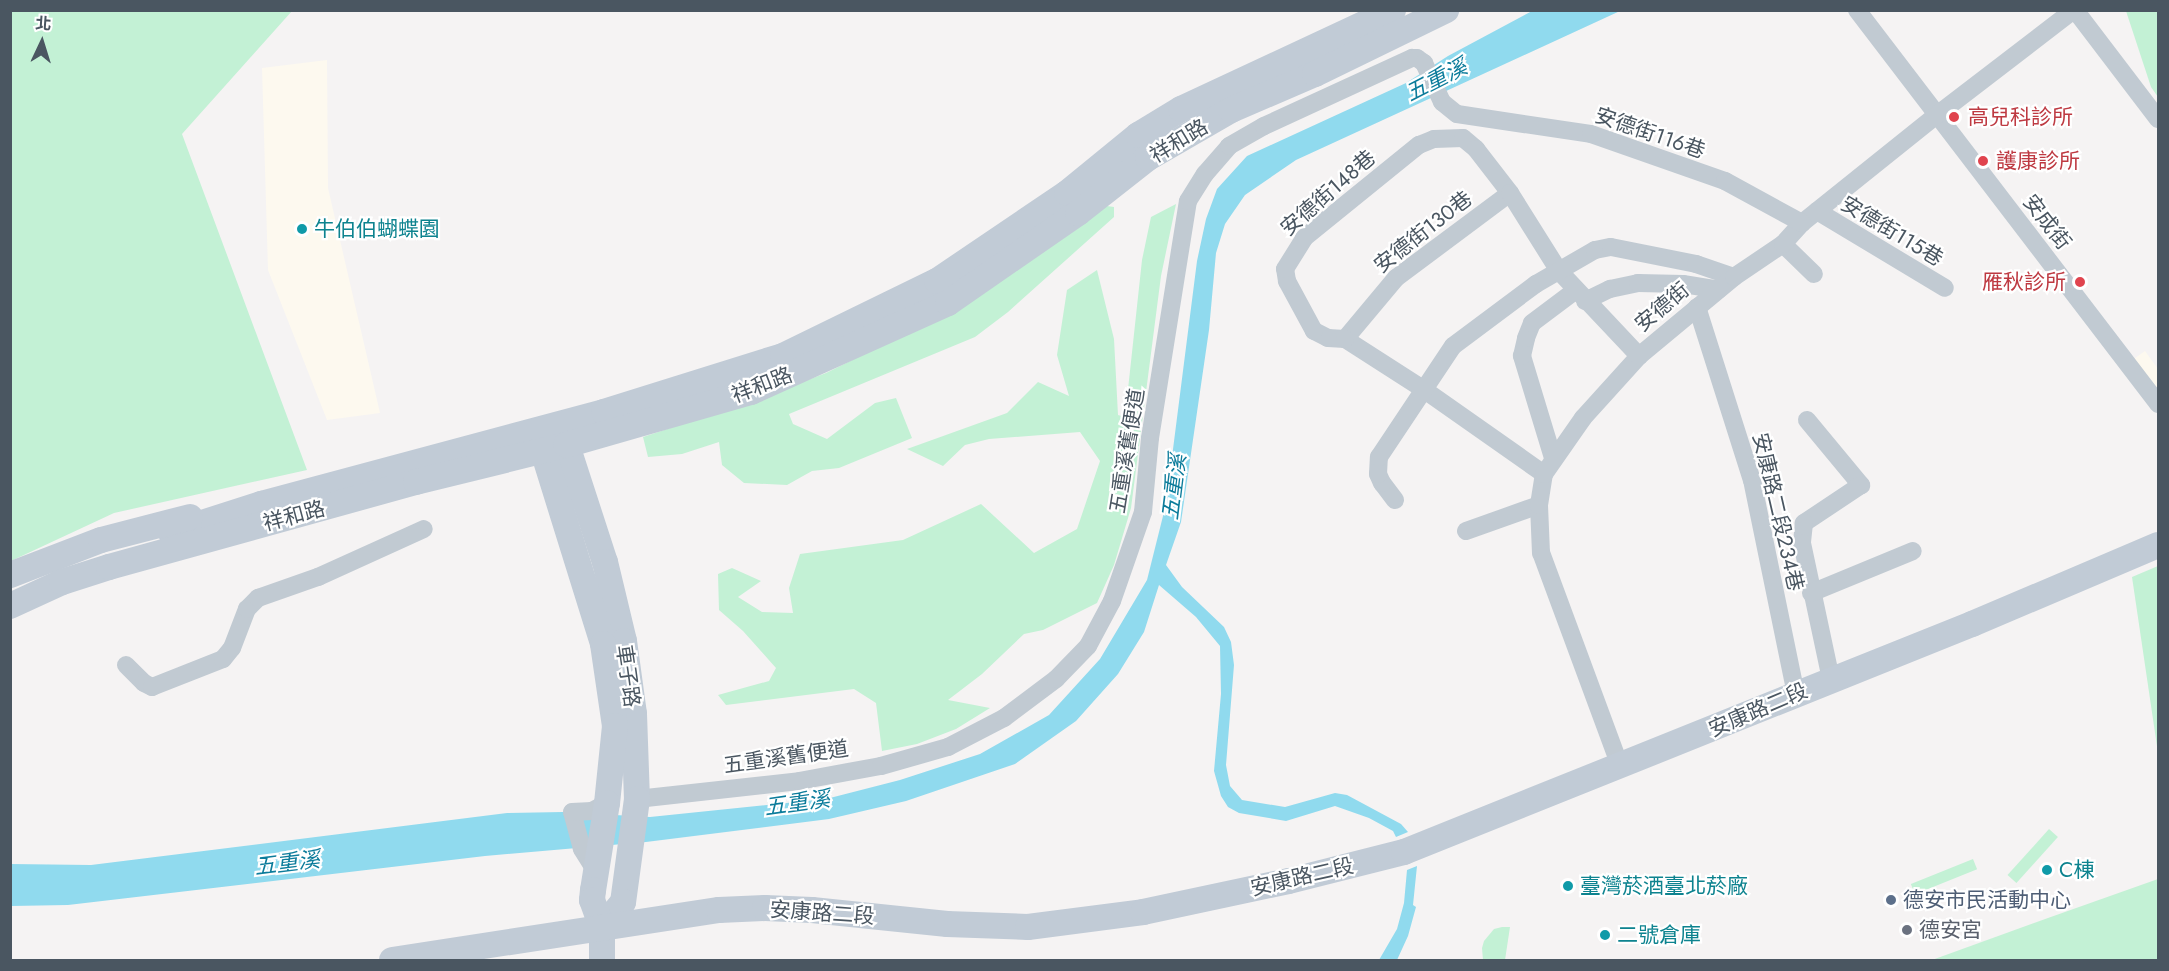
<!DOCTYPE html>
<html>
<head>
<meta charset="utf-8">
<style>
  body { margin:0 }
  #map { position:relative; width:2169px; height:971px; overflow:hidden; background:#f5f3f3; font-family:Jost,"Noto Sans TC",sans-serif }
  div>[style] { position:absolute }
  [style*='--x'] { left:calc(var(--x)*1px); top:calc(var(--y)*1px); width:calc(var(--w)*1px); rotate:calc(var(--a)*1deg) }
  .commercial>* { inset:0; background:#fdf9ef }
  .green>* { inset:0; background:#c3f1d5; transform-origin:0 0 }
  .water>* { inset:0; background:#90daee }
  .street>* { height:18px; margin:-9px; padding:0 9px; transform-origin:9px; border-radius:9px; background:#c1cad2 }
  .secondary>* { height:26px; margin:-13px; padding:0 13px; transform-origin:13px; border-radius:13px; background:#c1cbd6 }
  .dots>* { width:16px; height:16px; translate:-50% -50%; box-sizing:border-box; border:3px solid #fff; border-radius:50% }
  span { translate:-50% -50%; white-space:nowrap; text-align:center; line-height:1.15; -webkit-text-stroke:4.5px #fff; paint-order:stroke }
  .health-label { font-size:21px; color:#be3a42 }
  .left { translate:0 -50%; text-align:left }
  .right { translate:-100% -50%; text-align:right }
  .street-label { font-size:21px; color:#4a5661 }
  .culture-label { font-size:21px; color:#0d838f }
  .service-label { font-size:21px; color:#4e5e75 }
  .worship-label { font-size:21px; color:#5b616d }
  .water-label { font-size:22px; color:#0c7c9b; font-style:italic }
  .frame { position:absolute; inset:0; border:12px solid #4a5661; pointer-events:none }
  .north { position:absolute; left:12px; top:12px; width:60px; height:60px; -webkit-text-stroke:4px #fff; paint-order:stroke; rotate:4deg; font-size:16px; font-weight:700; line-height:24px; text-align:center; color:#4a5661 }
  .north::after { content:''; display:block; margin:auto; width:21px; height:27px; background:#4a5661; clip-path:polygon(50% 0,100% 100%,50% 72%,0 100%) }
</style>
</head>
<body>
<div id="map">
  <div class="commercial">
    <div style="clip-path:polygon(327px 60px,328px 188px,380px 413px,327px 420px,268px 270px,262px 68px)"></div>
    <div style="clip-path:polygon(2145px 351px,2158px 369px,2158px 396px,2131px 361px)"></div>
  </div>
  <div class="green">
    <div style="clip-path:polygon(10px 11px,292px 11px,182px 134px,307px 470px,114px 513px,11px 561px)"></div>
    <div style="clip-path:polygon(2126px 11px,2158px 11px,2158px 97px,2151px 87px)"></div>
    <div style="clip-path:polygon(1176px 204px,1161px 276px,1131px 508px,1114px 565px,1097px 603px,1043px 630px,1024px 634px,982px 674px,948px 700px,990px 708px,956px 729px,917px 744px,882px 751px,876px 703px,854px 689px,726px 705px,718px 695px,769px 681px,776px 668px,743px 631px,719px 610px,718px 574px,732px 568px,761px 581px,738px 597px,762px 612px,793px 613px,789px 588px,800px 554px,903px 540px,981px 504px,1034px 553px,1077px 529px,1100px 461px,1080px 432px,989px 439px,965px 445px,943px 466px,907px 449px,1007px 413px,1038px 382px,1069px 396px,1057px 355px,1067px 290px,1097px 270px,1114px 339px,1118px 415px,1125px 417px,1142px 260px,1151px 217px)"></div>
    <div style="clip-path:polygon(1107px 206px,1114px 207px,1114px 217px,1008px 312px,975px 337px,789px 414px,793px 424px,827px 439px,875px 403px,896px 398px,912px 438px,839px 468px,812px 471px,787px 485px,744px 483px,722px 465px,719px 442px,682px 454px,648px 457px,643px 437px,761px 398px,826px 373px,919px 327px)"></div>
    <div style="clip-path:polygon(2158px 566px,2158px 753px,2132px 577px)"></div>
    <div style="left:2049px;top:829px;width:12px;height:62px;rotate:42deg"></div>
    <div style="left:1973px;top:859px;width:11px;height:67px;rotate:68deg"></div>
    <div style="clip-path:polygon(2158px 879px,2158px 960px,1932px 960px,2048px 918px)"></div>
    <div style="clip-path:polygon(1502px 927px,1510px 927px,1505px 960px,1483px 960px,1482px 948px,1484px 941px,1494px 929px)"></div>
  </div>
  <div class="water">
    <div style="clip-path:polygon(1534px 10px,1620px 11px,1296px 160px,1245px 195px,1225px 224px,1216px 253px,1209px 330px,1181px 522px,1166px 565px,1182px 587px,1224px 627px,1231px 642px,1234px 665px,1226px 765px,1230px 786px,1242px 800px,1285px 807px,1335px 793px,1347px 795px,1401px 824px,1408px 832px,1396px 837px,1393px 831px,1369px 818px,1335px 806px,1286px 821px,1239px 813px,1228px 807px,1221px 796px,1214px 771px,1221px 694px,1220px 646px,1196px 617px,1159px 585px,1144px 632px,1118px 674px,1076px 721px,1015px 764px,906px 801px,829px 819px,646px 842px,485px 856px,68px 905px,11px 906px,10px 864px,91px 865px,507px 813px,563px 812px,650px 817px,826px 799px,900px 780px,980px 754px,1049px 715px,1100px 659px,1147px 580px,1166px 504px,1197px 261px,1206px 219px,1217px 189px,1247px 156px,1406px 83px,1448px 56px)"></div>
    <div style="clip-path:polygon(1417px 866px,1413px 905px,1416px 907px,1408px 936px,1397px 960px,1379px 960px,1397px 929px,1404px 903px,1407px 870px)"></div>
  </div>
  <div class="street">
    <div style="--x:1857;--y:10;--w:496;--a:52.6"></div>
    <div style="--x:2075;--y:10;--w:137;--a:52.7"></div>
    <div style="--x:1817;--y:211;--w:149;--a:31"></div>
    <div style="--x:1783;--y:244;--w:43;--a:44.1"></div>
    <div style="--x:1585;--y:301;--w:28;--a:-26"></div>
    <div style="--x:1610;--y:289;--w:29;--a:-12"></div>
    <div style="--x:1638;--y:283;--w:45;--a:1.3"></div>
    <div style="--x:1683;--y:284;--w:36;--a:9"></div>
    <div style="--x:1697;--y:307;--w:182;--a:72.4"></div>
    <div style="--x:1752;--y:480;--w:219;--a:78.4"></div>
    <div style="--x:1345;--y:339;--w:80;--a:-50.1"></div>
    <div style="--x:1396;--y:278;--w:142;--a:-36.7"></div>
    <div style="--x:1807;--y:420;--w:85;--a:50.3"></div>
    <div style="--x:1861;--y:485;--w:69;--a:146.3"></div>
    <div style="--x:1804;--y:523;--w:20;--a:96"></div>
    <div style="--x:1802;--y:543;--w:139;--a:78"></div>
    <div style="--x:1553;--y:458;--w:107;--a:-106.9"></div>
    <div style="--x:1522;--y:356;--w:18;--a:-77"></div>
    <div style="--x:1526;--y:338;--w:16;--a:-68"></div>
    <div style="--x:1532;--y:323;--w:55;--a:-36.9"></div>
    <div style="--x:1544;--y:474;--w:148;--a:-144.9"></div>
    <div style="--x:1423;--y:389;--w:93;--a:-147.3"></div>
    <div style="--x:1345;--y:339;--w:17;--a:-177"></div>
    <div style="--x:1328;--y:338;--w:16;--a:-153"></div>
    <div style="--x:1314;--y:331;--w:57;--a:-118.4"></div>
    <div style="--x:1287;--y:281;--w:12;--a:-99"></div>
    <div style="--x:1285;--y:269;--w:36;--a:-58"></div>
    <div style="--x:1304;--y:238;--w:148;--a:-39"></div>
    <div style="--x:1419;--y:145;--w:16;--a:-22"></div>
    <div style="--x:1434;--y:139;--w:29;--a:-2"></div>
    <div style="--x:1463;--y:138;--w:17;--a:40"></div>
    <div style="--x:1476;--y:149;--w:56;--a:52.3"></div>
    <div style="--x:1510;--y:193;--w:92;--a:57.9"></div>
    <div style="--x:1559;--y:271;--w:117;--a:46.7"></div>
    <div style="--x:1395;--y:500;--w:21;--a:-127"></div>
    <div style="--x:1382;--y:483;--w:10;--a:-114"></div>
    <div style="--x:1378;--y:474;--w:17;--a:-87"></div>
    <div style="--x:1379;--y:457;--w:133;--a:-56.3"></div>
    <div style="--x:1453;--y:346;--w:104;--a:-36.8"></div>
    <div style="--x:1536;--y:284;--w:68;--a:-30"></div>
    <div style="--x:1595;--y:250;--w:16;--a:-11"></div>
    <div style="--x:1611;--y:247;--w:87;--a:11.3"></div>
    <div style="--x:1696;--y:264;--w:40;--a:18.9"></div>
    <div style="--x:1466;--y:531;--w:77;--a:-19.6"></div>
    <div style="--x:1811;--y:593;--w:110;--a:-22.4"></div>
    <div style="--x:126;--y:665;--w:25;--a:45"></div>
    <div style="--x:144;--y:683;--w:9;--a:27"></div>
    <div style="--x:152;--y:687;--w:76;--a:-21.5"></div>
    <div style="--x:223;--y:659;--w:14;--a:-51"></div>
    <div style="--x:232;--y:648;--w:42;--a:-69"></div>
    <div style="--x:247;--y:609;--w:16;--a:-45"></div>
    <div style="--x:258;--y:598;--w:64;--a:-19.3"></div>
    <div style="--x:318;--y:577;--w:116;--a:-24.4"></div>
    <div style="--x:1620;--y:766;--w:227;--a:-110.3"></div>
    <div style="--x:1541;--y:553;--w:48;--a:-92.4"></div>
    <div style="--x:1539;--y:505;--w:31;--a:-81"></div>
    <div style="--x:1544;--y:474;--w:68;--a:-55.1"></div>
    <div style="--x:1583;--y:418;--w:84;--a:-47.9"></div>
    <div style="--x:1639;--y:356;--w:124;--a:-39.7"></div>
    <div style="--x:1734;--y:277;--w:59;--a:-34"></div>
    <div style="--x:1783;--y:244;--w:28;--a:-48"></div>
    <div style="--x:1802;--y:223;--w:173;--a:-38.7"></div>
    <div style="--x:1937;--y:115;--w:173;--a:-37.5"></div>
    <div style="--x:637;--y:799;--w:163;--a:-6.3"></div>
    <div style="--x:799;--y:781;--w:83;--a:-10.4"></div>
    <div style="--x:881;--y:766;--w:70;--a:-15.8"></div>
    <div style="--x:948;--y:747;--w:63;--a:-27.4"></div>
    <div style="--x:1004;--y:718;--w:65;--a:-36.9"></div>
    <div style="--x:1056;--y:679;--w:46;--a:-45.9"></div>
    <div style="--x:1088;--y:646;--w:51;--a:-61.9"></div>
    <div style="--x:1112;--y:601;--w:94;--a:-70.8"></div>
    <div style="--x:1143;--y:512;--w:74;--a:-84.6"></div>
    <div style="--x:1150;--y:438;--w:240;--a:-80.9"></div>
    <div style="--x:1188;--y:201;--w:32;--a:-58"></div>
    <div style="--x:1205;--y:174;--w:37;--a:-49"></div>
    <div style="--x:1229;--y:146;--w:40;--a:-29.7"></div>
    <div style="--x:1264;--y:126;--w:163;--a:-24.7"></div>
    <div style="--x:1412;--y:58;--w:5;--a:0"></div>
    <div style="--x:1417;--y:58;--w:9;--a:36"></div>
    <div style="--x:1424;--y:63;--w:43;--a:65.2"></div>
    <div style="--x:1442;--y:102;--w:19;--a:39"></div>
    <div style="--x:1457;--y:114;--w:135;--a:8.5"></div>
    <div style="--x:1591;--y:134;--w:142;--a:19.3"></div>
    <div style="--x:1725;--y:181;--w:88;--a:28.6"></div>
    <div style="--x:595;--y:870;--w:25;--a:-122"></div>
    <div style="--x:582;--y:849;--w:38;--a:-105"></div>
    <div style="--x:572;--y:812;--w:20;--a:-3"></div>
    <div style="--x:592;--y:811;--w:17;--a:-28"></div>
  </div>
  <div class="secondary">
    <div style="--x:562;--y:430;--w:139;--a:72"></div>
    <div style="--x:605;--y:562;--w:81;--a:76.5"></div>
    <div style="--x:624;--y:641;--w:74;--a:82.2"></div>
    <div style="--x:634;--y:714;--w:85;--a:88"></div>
    <div style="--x:637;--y:799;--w:104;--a:97.7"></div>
    <div style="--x:623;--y:902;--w:33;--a:130"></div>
    <div style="--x:538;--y:435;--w:219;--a:72.7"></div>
    <div style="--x:603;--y:644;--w:83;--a:81.7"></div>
    <div style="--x:615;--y:726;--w:77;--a:95.9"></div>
    <div style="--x:607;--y:803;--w:88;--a:99.1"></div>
    <div style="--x:593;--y:890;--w:10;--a:96"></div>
    <div style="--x:592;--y:900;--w:29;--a:70"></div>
    <div style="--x:602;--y:927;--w:33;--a:90"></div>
    <div style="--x:171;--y:533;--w:95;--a:-17.9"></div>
    <div style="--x:261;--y:504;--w:355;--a:-15"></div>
    <div style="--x:604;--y:412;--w:188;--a:-17.4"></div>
    <div style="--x:783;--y:356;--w:171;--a:-26"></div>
    <div style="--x:937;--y:281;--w:157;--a:-34.1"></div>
    <div style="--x:1067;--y:193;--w:92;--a:-39.2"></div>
    <div style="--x:1138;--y:135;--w:50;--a:-31.2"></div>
    <div style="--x:1181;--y:109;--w:234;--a:-25"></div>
    <div style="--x:10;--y:575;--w:97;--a:-21"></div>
    <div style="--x:101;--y:540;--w:92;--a:-14.5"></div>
    <div style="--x:10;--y:606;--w:57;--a:-24.8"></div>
    <div style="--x:62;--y:582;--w:49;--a:-17.7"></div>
    <div style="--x:109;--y:567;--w:319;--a:-15.5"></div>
    <div style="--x:416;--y:482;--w:154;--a:-13.9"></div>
    <div style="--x:566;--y:445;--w:192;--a:-16"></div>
    <div style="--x:751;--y:392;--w:216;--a:-24.3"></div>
    <div style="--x:948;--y:303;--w:158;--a:-34.7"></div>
    <div style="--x:1078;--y:213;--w:89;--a:-38.2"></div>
    <div style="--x:1148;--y:158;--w:96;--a:-30"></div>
    <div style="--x:1231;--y:110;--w:91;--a:-23.2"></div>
    <div style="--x:1315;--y:74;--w:146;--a:-26"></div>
    <div style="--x:392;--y:960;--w:331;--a:-8.7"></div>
    <div style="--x:719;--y:910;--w:46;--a:-2.5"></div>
    <div style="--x:765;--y:908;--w:47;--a:2.4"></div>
    <div style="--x:812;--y:910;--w:136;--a:5.9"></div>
    <div style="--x:947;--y:924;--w:81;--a:2.1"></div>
    <div style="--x:1028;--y:927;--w:116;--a:-7.4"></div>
    <div style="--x:1143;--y:912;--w:149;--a:-12"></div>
    <div style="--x:1289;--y:881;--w:119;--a:-14.2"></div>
    <div style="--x:1404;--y:852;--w:612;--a:-21.87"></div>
    <div style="--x:1972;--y:624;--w:202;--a:-23"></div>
  </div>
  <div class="dots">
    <div style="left:1954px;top:117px;background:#e0444e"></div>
    <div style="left:1983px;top:161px;background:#e0444e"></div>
    <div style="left:302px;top:229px;background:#0f9aa8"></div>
    <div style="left:2080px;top:282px;background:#e0444e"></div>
    <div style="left:2047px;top:870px;background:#0f9aa8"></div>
    <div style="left:1568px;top:886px;background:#0f9aa8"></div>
    <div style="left:1891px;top:900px;background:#5c6f8a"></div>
    <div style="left:1907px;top:930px;background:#6b7280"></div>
    <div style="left:1605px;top:935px;background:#0f9aa8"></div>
  </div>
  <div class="health-label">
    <span class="left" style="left:1968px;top:117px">高兒科診所</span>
    <span class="left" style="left:1996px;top:161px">護康診所</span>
    <span class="right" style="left:2066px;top:282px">雁秋診所</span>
  </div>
  <div class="street-label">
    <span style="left:1650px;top:133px;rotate:19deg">安德街116巷</span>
    <span style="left:1179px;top:141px;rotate:-31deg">祥和路</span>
    <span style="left:1328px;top:193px;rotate:-41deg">安德街148巷</span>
    <span style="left:2047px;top:222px;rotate:52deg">安成街</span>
    <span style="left:1892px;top:231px;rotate:31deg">安德街115巷</span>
    <span style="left:1423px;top:232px;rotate:-38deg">安德街130巷</span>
    <span style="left:1662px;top:307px;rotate:-40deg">安德街</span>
    <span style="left:762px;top:385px;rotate:-21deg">祥和路</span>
    <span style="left:1127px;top:451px;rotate:-81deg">五重溪舊便道</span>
    <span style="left:1778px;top:512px;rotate:77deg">安康路二段234巷</span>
    <span style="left:294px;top:516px;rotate:-15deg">祥和路</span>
    <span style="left:628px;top:676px;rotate:82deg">車子路</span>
    <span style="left:1758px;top:710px;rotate:-23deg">安康路二段</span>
    <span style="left:786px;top:757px;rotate:-8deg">五重溪舊便道</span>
    <span style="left:1302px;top:877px;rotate:-13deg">安康路二段</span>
    <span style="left:822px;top:913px;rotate:4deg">安康路二段</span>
  </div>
  <div class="culture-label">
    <span class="left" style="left:314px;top:229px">牛伯伯蝴蝶園</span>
    <span class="left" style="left:2059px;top:870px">C棟</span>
    <span class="left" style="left:1580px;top:886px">臺灣菸酒臺北菸廠</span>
    <span class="left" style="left:1617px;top:935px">二號倉庫</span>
  </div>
  <div class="service-label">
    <span class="left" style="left:1903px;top:900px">德安市民活動中心</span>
  </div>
  <div class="worship-label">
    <span class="left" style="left:1919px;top:930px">德安宮</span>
  </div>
  <div class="water-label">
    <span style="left:1436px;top:80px;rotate:-27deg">五重溪</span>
    <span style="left:1174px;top:487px;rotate:-83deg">五重溪</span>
    <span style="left:797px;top:803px;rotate:-8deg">五重溪</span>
    <span style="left:287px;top:863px;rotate:-7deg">五重溪</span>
  </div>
  <div class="frame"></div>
  <div class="north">北</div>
</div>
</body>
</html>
